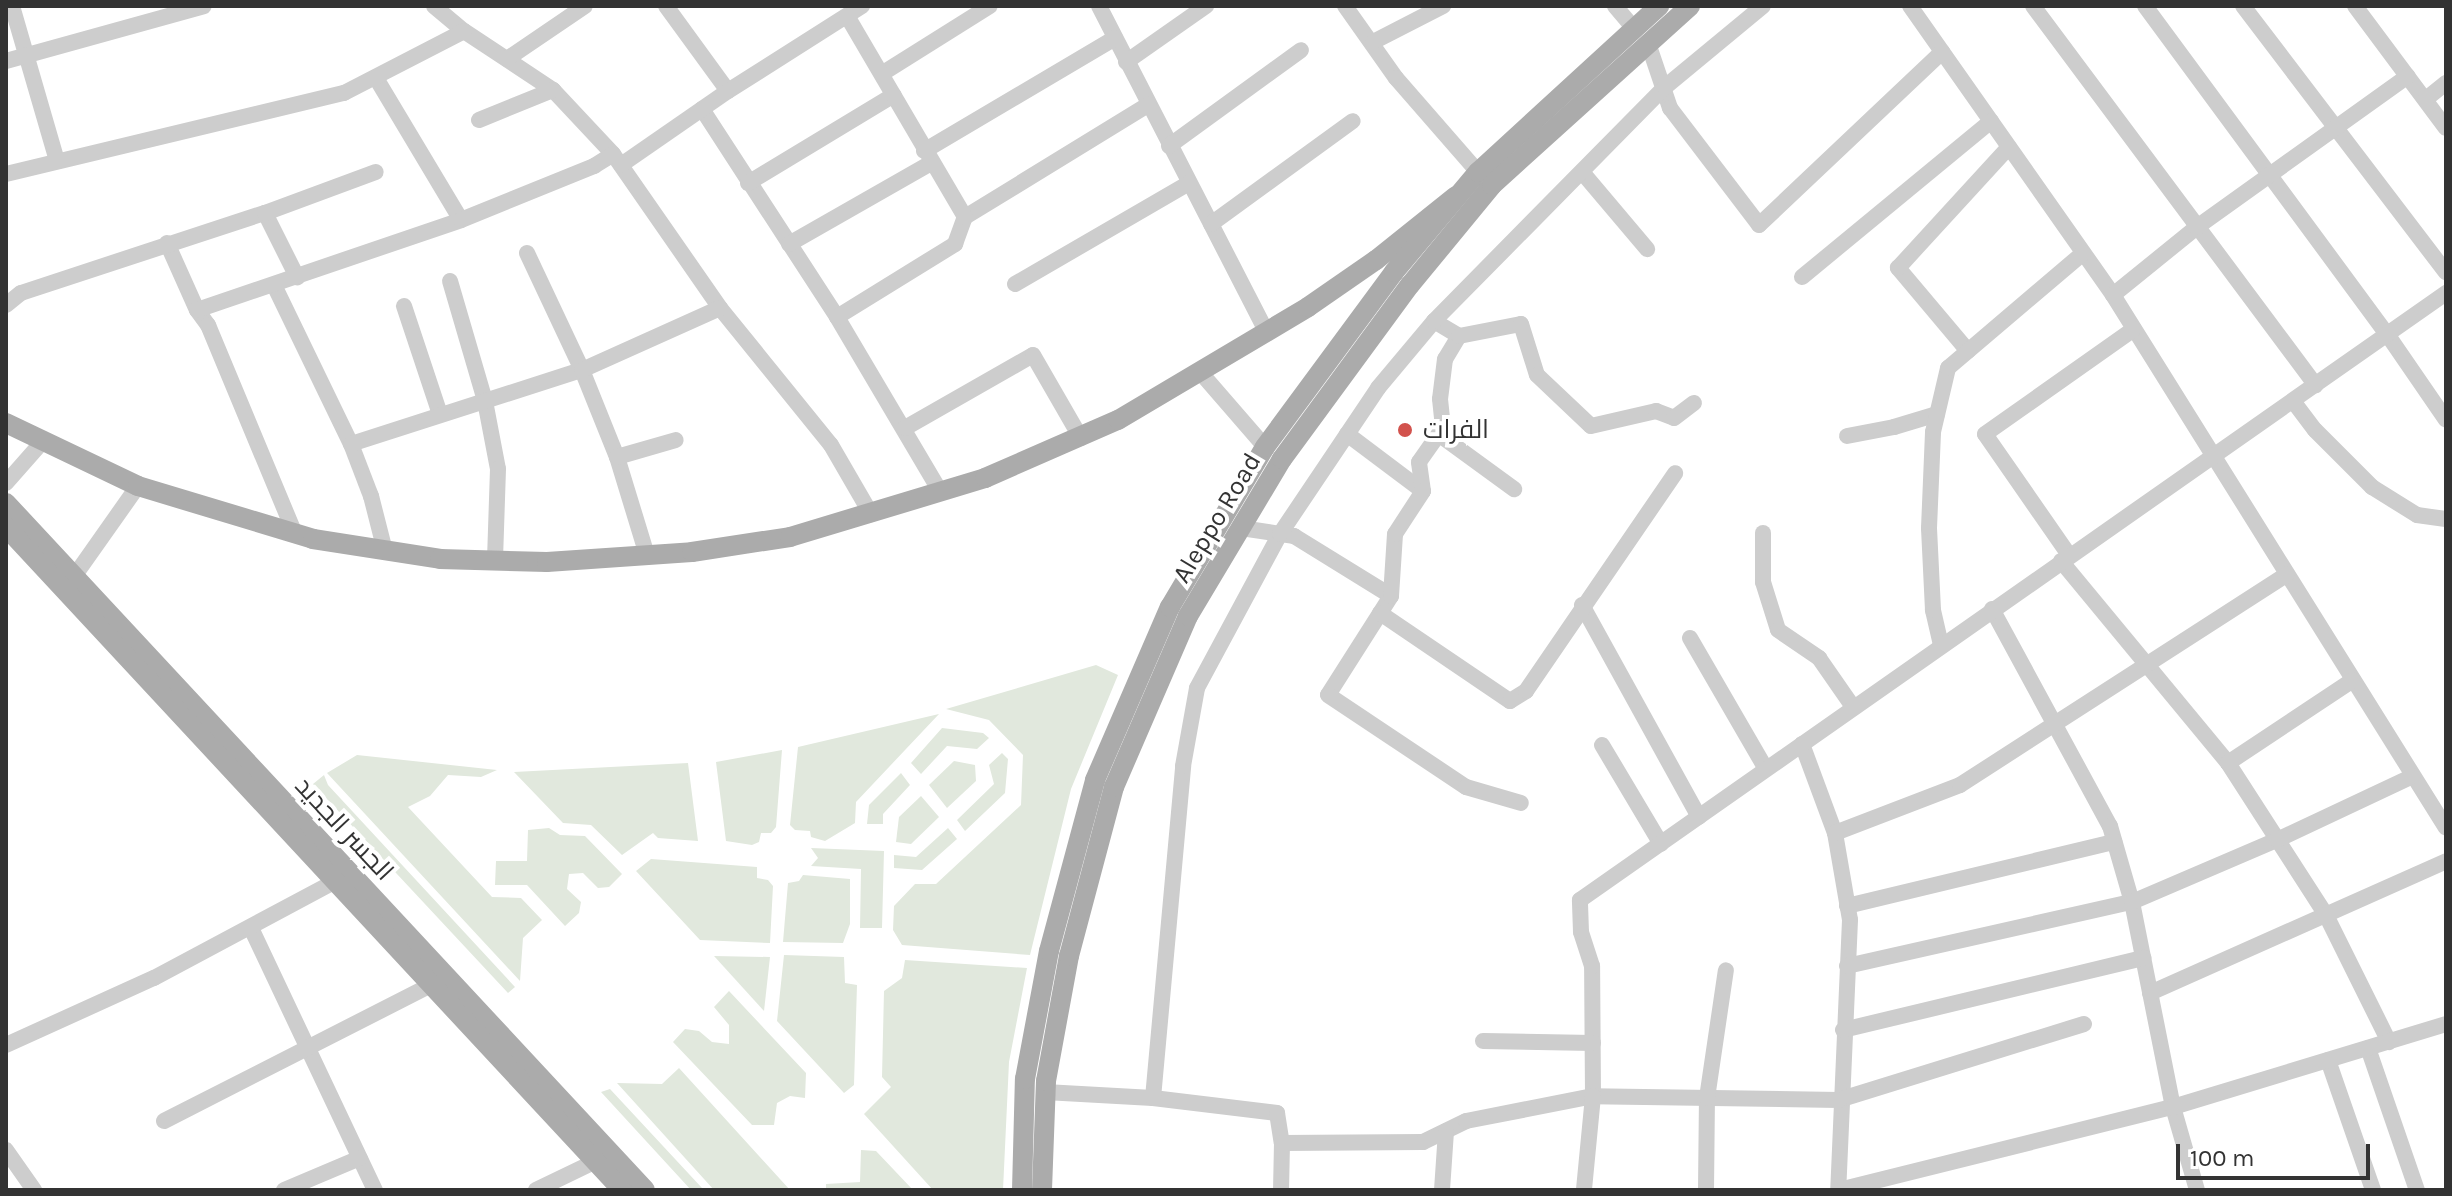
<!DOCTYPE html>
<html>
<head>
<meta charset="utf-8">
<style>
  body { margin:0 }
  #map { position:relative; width:2452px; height:1196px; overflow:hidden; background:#fff; font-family:Karla,Cairo,sans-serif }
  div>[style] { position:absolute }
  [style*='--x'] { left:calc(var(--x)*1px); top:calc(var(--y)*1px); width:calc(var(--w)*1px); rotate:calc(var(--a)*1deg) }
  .green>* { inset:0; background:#e1e8dd }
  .minor>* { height:16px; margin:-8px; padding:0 8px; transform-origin:8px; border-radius:8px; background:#cdcdcd }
  .major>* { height:20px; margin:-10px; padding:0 10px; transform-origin:10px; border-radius:10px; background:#ababab }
  .dots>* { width:22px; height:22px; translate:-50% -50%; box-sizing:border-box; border:4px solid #fff; border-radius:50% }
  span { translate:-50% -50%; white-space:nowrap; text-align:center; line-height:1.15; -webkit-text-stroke:8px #fff; paint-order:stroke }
  .poi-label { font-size:26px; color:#333 }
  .left { translate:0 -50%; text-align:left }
  .street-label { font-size:26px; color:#333 }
  .frame { position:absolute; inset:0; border:8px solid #333; pointer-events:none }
  .scale { position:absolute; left:2176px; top:1144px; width:194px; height:36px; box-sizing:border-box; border:4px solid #333; border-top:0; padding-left:10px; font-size:24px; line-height:28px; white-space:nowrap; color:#333; -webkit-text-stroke:6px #fff; paint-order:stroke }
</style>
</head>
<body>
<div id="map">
  <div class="green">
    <div style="clip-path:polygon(1096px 665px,1118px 675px,1071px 789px,1030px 955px,902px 945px,893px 930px,894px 906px,915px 884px,936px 884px,1021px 805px,1023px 755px,989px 720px,946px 709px)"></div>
    <div style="clip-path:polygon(939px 714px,856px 802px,855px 823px,825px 841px,811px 837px,810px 831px,795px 830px,790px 825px,798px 747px)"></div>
    <div style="clip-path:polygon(942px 728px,983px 733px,989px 738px,977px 749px,947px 746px,921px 774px,911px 763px)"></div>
    <div style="clip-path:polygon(782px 750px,776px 827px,771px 833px,761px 833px,759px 842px,752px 845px,726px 841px,716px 762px)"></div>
    <div style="clip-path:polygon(1002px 753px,1008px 759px,1005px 793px,965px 831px,957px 820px,994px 784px,989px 765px)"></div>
    <div style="clip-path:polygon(357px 755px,497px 770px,481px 777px,448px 775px,430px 796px,408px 807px,492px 897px,521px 898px,542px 920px,523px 938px,520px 981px,327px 773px)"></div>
    <div style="clip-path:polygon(954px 761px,975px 765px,976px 781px,947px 808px,929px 785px)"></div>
    <div style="clip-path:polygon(688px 763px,698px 841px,658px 838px,653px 833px,622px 855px,591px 825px,563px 823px,514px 772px)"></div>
    <div style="clip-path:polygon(901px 773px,910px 785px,883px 814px,883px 824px,867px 824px,869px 805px)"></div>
    <div style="clip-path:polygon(324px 775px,328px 785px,515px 987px,508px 993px,313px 784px)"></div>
    <div style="clip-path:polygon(921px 796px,939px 817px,911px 844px,896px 842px,899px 817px)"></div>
    <div style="clip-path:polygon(549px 828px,560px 835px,585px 836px,622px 874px,609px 887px,598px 888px,583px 873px,569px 874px,567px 889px,581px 902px,579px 913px,565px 926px,527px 885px,495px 885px,496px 861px,527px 861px,528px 830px)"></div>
    <div style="clip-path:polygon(948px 828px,957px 839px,922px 870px,894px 868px,894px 855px,916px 857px)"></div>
    <div style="clip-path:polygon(811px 848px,884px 851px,882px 928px,860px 928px,861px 869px,811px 866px,818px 858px)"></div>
    <div style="clip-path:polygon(651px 859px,757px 867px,757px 878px,768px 880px,773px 886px,770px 943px,700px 940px,636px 871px)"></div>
    <div style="clip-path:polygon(803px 875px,850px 879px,850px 924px,843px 943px,783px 942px,788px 883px,799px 881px)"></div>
    <div style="clip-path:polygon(784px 955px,844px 957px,845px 983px,857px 985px,854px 1085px,844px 1093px,777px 1021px)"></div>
    <div style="clip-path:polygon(714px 956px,770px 957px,764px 1011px)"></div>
    <div style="clip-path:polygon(905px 960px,1027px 968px,1009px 1062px,1003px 1190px,933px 1190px,864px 1114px,891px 1087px,882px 1077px,884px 991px,902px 978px)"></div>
    <div style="clip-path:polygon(729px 991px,806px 1073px,805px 1098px,790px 1096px,777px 1103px,774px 1125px,752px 1125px,673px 1042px,685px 1029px,699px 1031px,712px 1042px,729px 1044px,729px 1025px,714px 1007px)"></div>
    <div style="clip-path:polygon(679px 1068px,790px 1190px,714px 1190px,617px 1083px,662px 1084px)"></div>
    <div style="clip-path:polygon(610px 1089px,702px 1188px,704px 1190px,691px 1190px,601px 1092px)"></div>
    <div style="clip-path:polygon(861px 1150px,876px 1151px,913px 1190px,826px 1190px,826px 1184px,860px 1182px)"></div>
  </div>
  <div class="minor">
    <div style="--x:12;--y:6;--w:161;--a:73.8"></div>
    <div style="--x:434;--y:6;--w:39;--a:40"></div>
    <div style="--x:464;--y:31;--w:107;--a:33.5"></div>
    <div style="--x:553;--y:90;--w:88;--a:46.8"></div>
    <div style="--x:613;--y:154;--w:188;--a:55.2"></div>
    <div style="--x:720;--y:308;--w:176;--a:51"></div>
    <div style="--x:831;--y:445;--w:80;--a:59.9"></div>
    <div style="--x:666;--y:6;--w:105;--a:53.9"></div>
    <div style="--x:1099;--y:6;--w:368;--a:62.8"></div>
    <div style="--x:1345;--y:6;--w:88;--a:54.7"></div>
    <div style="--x:1396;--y:78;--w:125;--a:48.9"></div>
    <div style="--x:1615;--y:6;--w:30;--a:50"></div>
    <div style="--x:1910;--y:6;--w:353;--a:54.9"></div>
    <div style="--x:2113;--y:295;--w:628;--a:58"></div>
    <div style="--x:2033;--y:6;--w:473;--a:53.3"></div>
    <div style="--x:2145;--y:6;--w:408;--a:53.6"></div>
    <div style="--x:2387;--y:334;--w:104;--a:55.5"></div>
    <div style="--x:2243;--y:6;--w:335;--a:52.7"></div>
    <div style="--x:2355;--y:6;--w:152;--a:53.3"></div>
    <div style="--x:1373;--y:42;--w:79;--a:-27.2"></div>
    <div style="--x:1648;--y:43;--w:69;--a:71.3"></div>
    <div style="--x:1670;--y:108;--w:147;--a:52.7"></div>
    <div style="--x:1759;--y:225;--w:252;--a:-43.4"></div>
    <div style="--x:507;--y:59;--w:94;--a:-34.2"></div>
    <div style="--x:6;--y:61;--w:205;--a:-15.5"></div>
    <div style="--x:1126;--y:62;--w:98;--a:-35"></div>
    <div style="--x:883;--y:73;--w:126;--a:-32.1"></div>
    <div style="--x:376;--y:78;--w:165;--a:59.1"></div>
    <div style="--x:2426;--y:99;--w:26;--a:-39"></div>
    <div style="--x:702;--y:109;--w:248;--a:57"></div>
    <div style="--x:837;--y:317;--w:204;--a:59.4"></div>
    <div style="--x:479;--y:120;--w:80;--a:-22.1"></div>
    <div style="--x:1169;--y:146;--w:163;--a:-36"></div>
    <div style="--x:924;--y:151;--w:222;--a:-30.6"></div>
    <div style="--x:621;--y:165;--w:130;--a:-34.7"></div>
    <div style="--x:728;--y:91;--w:159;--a:-32.4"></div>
    <div style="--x:1582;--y:172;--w:101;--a:49.8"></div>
    <div style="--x:6;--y:174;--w:348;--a:-13.5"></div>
    <div style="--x:344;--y:93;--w:135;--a:-27.3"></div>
    <div style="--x:748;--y:183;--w:170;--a:-31.1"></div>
    <div style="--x:265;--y:213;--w:72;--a:63.4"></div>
    <div style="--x:965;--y:217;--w:215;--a:-31.5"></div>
    <div style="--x:1211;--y:224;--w:175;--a:-36"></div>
    <div style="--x:167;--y:243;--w:73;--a:65.9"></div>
    <div style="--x:197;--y:310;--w:19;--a:54"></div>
    <div style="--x:208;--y:325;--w:226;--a:67.4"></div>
    <div style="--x:789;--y:244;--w:163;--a:-29.7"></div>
    <div style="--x:527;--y:253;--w:129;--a:64.8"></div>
    <div style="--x:582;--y:370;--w:94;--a:68.1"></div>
    <div style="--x:617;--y:457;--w:102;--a:73"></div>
    <div style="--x:1802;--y:277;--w:245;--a:-39.5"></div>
    <div style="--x:450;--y:281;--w:125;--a:73.7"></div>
    <div style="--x:485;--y:401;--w:69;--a:79.2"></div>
    <div style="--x:498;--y:469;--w:91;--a:91.9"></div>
    <div style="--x:1015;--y:284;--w:201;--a:-30.1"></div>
    <div style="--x:274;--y:285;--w:177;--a:64.2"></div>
    <div style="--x:351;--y:444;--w:56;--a:69"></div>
    <div style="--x:371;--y:496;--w:57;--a:75.7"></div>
    <div style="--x:2113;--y:295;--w:108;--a:-39"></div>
    <div style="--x:2197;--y:227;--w:259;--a:-35.6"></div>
    <div style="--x:6;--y:305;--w:19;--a:-39"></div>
    <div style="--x:21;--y:293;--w:257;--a:-18.2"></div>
    <div style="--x:265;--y:213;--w:118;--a:-20.3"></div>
    <div style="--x:404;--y:306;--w:114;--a:71.6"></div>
    <div style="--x:197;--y:310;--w:279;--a:-18.8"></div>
    <div style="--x:461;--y:220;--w:144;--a:-22.1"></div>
    <div style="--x:594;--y:166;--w:22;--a:-32"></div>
    <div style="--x:837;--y:317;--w:139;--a:-31.7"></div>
    <div style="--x:955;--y:244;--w:29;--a:-70"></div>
    <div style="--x:965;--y:217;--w:233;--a:-120.4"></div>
    <div style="--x:1434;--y:321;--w:29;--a:31"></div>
    <div style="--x:1459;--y:336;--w:27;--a:121"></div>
    <div style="--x:1445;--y:359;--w:40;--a:97.1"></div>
    <div style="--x:1440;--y:399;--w:39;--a:84"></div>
    <div style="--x:1444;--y:438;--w:87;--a:36.1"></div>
    <div style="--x:1459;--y:336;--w:63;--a:-11"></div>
    <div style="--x:1521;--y:324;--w:53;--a:72.6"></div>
    <div style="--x:1537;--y:375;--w:74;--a:43.4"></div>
    <div style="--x:1591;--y:426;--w:67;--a:-13"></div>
    <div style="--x:1656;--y:411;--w:19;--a:21"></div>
    <div style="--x:1674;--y:418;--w:25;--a:-37"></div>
    <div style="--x:1968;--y:351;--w:109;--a:-130.1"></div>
    <div style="--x:1898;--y:268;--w:164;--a:-47.5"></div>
    <div style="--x:1201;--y:373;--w:98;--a:49.1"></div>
    <div style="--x:2293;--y:401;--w:36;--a:53"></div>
    <div style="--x:2315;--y:430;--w:81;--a:45"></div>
    <div style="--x:2372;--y:487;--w:53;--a:31.9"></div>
    <div style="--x:2417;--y:515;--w:29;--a:8"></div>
    <div style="--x:905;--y:428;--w:147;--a:-29.7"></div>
    <div style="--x:1033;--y:355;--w:96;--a:60"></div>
    <div style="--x:1347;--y:434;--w:95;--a:36.9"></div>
    <div style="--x:1423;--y:491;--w:29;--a:-98"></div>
    <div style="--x:1419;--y:462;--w:42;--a:-54.8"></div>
    <div style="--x:1847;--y:436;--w:48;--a:-10.8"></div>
    <div style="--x:1894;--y:427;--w:45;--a:-16.8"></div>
    <div style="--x:351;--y:444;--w:243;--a:-17.8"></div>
    <div style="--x:582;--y:370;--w:151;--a:-24.2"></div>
    <div style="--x:617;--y:457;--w:61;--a:-16.1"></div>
    <div style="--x:6;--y:483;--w:56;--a:-48.6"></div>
    <div style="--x:1241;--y:528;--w:54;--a:8.6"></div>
    <div style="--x:1294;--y:536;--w:114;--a:31.7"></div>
    <div style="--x:1391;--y:596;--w:117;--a:122.5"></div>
    <div style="--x:1328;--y:695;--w:166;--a:33.7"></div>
    <div style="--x:1466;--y:787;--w:57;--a:16.2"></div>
    <div style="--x:1763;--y:533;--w:49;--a:90"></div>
    <div style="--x:1763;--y:582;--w:50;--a:72.6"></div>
    <div style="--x:1778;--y:630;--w:50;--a:34.3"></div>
    <div style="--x:1819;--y:658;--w:60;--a:55.2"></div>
    <div style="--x:2069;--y:555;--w:147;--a:-124.8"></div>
    <div style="--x:1985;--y:434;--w:182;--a:-35.2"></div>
    <div style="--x:2061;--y:561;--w:262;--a:50.4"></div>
    <div style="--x:2228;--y:763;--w:181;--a:57.2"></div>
    <div style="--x:2326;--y:915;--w:142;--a:63.6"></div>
    <div style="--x:73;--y:578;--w:113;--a:-54.8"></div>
    <div style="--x:1391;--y:596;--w:62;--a:-86.3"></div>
    <div style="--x:1395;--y:534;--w:51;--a:-56.9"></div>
    <div style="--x:1582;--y:605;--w:242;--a:61.1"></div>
    <div style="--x:1992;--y:609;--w:247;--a:61.5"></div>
    <div style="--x:2110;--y:826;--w:79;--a:73.9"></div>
    <div style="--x:2132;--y:902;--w:209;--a:78.7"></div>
    <div style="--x:2173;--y:1107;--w:86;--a:73.9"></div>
    <div style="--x:1380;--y:613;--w:157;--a:34.1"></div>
    <div style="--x:1510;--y:701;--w:19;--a:-32"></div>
    <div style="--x:1526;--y:691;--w:264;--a:-55.6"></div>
    <div style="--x:1690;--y:638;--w:151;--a:59.9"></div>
    <div style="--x:1941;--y:645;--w:36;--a:-103"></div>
    <div style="--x:1933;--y:610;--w:82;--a:-92.8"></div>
    <div style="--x:1929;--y:528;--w:96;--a:-87.6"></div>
    <div style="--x:1933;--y:432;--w:66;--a:-76.8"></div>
    <div style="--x:1948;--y:368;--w:177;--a:-40.4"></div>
    <div style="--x:1802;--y:744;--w:95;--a:69.7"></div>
    <div style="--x:1835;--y:833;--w:88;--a:80.2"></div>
    <div style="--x:1850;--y:920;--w:270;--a:92.5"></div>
    <div style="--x:1602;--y:745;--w:115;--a:59.2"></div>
    <div style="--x:2228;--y:763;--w:150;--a:-33.6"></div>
    <div style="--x:1835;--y:833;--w:134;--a:-21"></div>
    <div style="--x:1960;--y:785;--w:389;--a:-32.8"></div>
    <div style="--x:1847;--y:906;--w:275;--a:-13.5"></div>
    <div style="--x:251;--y:928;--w:290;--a:64.7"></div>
    <div style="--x:1847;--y:966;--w:292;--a:-12.7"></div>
    <div style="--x:2132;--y:902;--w:158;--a:-23.2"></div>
    <div style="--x:2277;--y:840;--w:150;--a:-25.2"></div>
    <div style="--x:2150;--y:993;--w:324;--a:-24"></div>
    <div style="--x:2084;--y:1024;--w:257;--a:162.8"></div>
    <div style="--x:1839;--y:1100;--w:246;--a:-179.1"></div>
    <div style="--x:1593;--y:1096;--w:130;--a:-90.4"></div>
    <div style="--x:1592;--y:966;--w:36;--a:-108"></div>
    <div style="--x:1581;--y:932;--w:32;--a:-92"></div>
    <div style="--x:1580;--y:900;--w:1058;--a:-35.03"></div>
    <div style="--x:1843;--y:1030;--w:309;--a:-13.5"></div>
    <div style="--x:1483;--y:1041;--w:110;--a:1"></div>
    <div style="--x:6;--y:1045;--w:162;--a:-24.4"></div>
    <div style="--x:154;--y:978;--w:206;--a:-28.1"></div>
    <div style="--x:2368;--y:1048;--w:150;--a:71"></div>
    <div style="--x:2328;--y:1060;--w:138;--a:70.9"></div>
    <div style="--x:1045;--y:1092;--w:108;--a:3.2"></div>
    <div style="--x:1153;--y:1098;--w:125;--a:6.9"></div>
    <div style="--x:1277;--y:1113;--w:30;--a:81"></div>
    <div style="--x:1282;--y:1143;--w:47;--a:91.2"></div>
    <div style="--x:1153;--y:1098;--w:333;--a:-84.8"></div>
    <div style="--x:1183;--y:766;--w:79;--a:-79.8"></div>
    <div style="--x:1197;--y:688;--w:175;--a:-61.7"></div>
    <div style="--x:1280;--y:534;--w:176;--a:-56.1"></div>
    <div style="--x:1378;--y:388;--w:87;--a:-50.1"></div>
    <div style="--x:1434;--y:321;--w:329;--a:-45.4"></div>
    <div style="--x:1665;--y:87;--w:127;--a:-39.6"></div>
    <div style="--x:164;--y:1121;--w:302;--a:-27"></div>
    <div style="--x:1282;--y:1143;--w:141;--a:-0.4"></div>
    <div style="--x:1423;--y:1142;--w:48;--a:-26"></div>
    <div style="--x:1466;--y:1121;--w:129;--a:-11.1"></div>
    <div style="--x:1593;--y:1096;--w:94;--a:95.5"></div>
    <div style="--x:6;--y:1150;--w:49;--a:55"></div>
    <div style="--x:284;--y:1190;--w:82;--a:-22.8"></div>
    <div style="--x:536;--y:1190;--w:67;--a:-25.8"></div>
    <div style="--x:1442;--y:1190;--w:59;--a:-86.1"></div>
    <div style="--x:1706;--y:1190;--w:92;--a:-89.4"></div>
    <div style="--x:1707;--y:1098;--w:129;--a:-81.6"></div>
    <div style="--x:1839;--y:1190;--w:344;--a:-14"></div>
    <div style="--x:2173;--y:1107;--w:285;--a:-16.9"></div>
  </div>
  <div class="major">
    <div style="--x:6;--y:423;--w:146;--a:25.5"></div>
    <div style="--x:138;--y:486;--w:183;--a:16.8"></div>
    <div style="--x:313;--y:539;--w:129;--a:8.9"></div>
    <div style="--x:440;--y:559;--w:107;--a:1.6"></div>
    <div style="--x:547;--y:562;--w:145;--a:-3.9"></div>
    <div style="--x:692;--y:552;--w:99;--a:-8.7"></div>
    <div style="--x:790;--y:537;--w:204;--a:-16.8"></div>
    <div style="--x:985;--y:478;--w:145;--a:-23.6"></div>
    <div style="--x:1118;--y:420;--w:221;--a:-30.7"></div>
    <div style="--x:1308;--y:307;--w:83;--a:-34.7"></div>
    <div style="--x:1376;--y:260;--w:102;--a:-38.7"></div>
    <div style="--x:6;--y:503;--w:938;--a:47.07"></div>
    <div style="--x:6;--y:527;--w:905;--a:47.1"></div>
    <div style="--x:1022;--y:1190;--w:111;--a:-88.5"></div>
    <div style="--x:1025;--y:1079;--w:130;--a:-79.4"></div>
    <div style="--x:1049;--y:951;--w:177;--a:-74.9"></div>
    <div style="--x:1095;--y:780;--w:189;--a:-66.6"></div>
    <div style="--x:1170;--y:607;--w:186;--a:-59.3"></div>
    <div style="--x:1265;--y:447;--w:217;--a:-53.6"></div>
    <div style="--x:1394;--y:272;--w:131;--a:-50"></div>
    <div style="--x:1478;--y:172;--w:246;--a:-42.5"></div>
    <div style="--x:1042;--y:1190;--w:109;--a:-87.9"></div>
    <div style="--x:1046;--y:1081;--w:127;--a:-79.6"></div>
    <div style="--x:1069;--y:956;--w:175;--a:-75.1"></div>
    <div style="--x:1114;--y:787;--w:186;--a:-66.6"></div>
    <div style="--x:1188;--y:616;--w:183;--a:-59.1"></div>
    <div style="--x:1282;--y:459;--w:216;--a:-53.7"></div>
    <div style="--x:1410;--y:285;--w:129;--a:-50.6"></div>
    <div style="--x:1492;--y:185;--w:267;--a:-42.1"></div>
  </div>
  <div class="dots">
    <div style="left:1405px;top:430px;background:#d2524d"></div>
  </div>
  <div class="poi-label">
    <span class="left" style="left:1423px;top:430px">الفرات</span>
  </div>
  <div class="street-label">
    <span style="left:1217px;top:518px;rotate:-59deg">Aleppo Road</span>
    <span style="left:344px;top:829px;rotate:47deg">الجسر الجديد</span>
  </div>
  <div class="frame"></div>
  <div class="scale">100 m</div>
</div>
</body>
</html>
